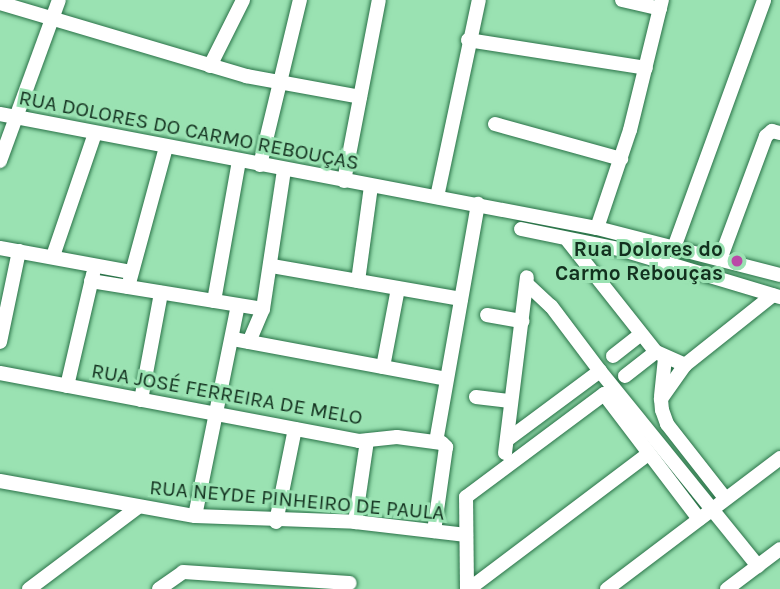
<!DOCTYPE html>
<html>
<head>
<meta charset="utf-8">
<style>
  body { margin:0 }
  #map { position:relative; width:780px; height:589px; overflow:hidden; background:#9ae2b2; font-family:Karla,sans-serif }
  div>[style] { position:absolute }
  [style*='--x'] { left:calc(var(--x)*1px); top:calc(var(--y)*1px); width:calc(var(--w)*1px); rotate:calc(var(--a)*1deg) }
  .roads { filter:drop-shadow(0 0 2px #2a7248) drop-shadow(0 0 2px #2a7248) }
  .minor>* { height:14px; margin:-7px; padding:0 7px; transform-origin:7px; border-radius:7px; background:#fff }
  .dots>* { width:19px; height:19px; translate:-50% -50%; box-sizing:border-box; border:4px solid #9ae2b2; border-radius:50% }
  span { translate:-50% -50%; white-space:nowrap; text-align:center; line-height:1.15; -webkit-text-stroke:6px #9ae2b2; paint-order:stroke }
  .street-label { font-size:21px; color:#12301e }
  .poi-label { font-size:21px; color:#12301e; font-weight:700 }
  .right { translate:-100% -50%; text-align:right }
</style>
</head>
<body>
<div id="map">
  <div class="roads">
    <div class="minor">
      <div style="--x:622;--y:0;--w:39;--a:13"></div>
      <div style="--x:0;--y:3;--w:257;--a:16.5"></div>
      <div style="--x:246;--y:76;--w:116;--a:10.4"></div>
      <div style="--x:468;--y:40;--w:180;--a:8.9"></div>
      <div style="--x:210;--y:66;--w:74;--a:-63.4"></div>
      <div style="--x:0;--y:114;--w:608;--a:10.81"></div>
      <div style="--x:597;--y:228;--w:189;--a:14.4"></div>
      <div style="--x:495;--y:124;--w:131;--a:15.5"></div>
      <div style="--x:0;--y:161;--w:171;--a:-69.9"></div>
      <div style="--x:260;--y:165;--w:170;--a:-76.4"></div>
      <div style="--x:344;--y:181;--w:184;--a:-79.1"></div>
      <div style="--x:437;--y:197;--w:201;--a:-78"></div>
      <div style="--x:597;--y:228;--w:103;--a:-71.4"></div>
      <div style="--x:630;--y:130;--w:134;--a:-76.2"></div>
      <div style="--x:521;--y:229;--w:104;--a:11.6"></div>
      <div style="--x:623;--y:250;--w:164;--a:16.7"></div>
      <div style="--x:568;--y:241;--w:142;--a:51.6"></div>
      <div style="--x:656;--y:352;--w:32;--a:24"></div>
      <div style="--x:685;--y:365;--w:112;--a:-38.5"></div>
      <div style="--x:675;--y:245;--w:261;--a:-70"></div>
      <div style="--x:0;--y:248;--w:133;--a:10.4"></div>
      <div style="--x:53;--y:256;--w:130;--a:-71.1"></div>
      <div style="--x:721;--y:257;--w:129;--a:-69.6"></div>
      <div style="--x:766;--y:136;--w:8;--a:-40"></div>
      <div style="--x:772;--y:131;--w:8;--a:14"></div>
      <div style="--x:272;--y:266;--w:192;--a:9.9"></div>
      <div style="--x:91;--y:281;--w:174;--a:9.2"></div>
      <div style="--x:358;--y:281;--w:96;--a:-82.2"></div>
      <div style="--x:527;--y:284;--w:33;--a:43"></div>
      <div style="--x:551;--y:306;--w:81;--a:53"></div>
      <div style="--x:128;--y:287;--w:145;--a:-74.8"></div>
      <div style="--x:214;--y:301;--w:142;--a:-79.9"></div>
      <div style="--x:487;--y:315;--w:36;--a:10"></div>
      <div style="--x:233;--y:339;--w:217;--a:10.6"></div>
      <div style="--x:0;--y:342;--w:93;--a:-78.2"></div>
      <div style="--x:249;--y:342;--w:36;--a:-67"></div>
      <div style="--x:263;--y:309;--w:141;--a:-81.4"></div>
      <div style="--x:613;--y:356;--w:34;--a:-38"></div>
      <div style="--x:685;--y:365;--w:42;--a:125.2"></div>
      <div style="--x:661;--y:399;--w:11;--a:85"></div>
      <div style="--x:662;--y:410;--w:15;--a:70"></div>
      <div style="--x:667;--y:424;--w:94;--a:51.9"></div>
      <div style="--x:383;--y:367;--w:80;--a:-79.2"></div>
      <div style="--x:0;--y:373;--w:365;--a:10.7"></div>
      <div style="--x:359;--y:441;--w:38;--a:-6"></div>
      <div style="--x:397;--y:437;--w:45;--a:7.6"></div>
      <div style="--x:442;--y:443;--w:6;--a:45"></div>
      <div style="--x:446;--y:447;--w:85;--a:98.1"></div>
      <div style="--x:625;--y:376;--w:39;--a:-38"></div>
      <div style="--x:67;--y:386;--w:115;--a:-76.9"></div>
      <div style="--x:661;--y:396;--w:37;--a:-84"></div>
      <div style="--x:476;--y:397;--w:35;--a:7"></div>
      <div style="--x:141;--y:400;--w:109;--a:-79.4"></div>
      <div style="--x:507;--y:440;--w:116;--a:-36.6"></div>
      <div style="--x:600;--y:371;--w:251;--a:51"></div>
      <div style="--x:436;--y:442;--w:242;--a:-80"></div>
      <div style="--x:505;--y:453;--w:177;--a:-82.9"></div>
      <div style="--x:0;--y:481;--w:198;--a:10.2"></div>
      <div style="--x:195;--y:516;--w:160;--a:2.1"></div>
      <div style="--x:355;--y:522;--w:112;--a:6.7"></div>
      <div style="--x:195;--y:516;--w:215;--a:-78.5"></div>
      <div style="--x:276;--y:522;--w:95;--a:-78.5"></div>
      <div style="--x:355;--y:522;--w:82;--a:-81.6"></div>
      <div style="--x:29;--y:589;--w:135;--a:-36.9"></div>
      <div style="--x:159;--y:589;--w:29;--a:-35"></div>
      <div style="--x:183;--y:572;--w:167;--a:3.8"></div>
      <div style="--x:467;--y:589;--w:92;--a:-90.6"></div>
      <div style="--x:466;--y:497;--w:172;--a:-36.7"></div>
      <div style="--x:604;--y:394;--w:157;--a:52.8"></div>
      <div style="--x:469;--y:589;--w:224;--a:-37"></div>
      <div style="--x:607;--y:589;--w:217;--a:-37.1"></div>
      <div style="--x:727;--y:589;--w:66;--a:-37"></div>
    </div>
  </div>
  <div class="dots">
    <div style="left:737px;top:261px;background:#ba4aa7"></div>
  </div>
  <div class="street-label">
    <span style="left:189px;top:130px;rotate:11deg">RUA DOLORES DO CARMO REBOUÇAS</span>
    <span style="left:227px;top:394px;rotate:10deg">RUA JOSÉ FERREIRA DE MELO</span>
    <span style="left:297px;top:500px;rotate:5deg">RUA NEYDE PINHEIRO DE PAULA</span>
  </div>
  <div class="poi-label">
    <span class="right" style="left:723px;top:261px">Rua Dolores do<br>Carmo Rebouças</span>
  </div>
</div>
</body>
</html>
